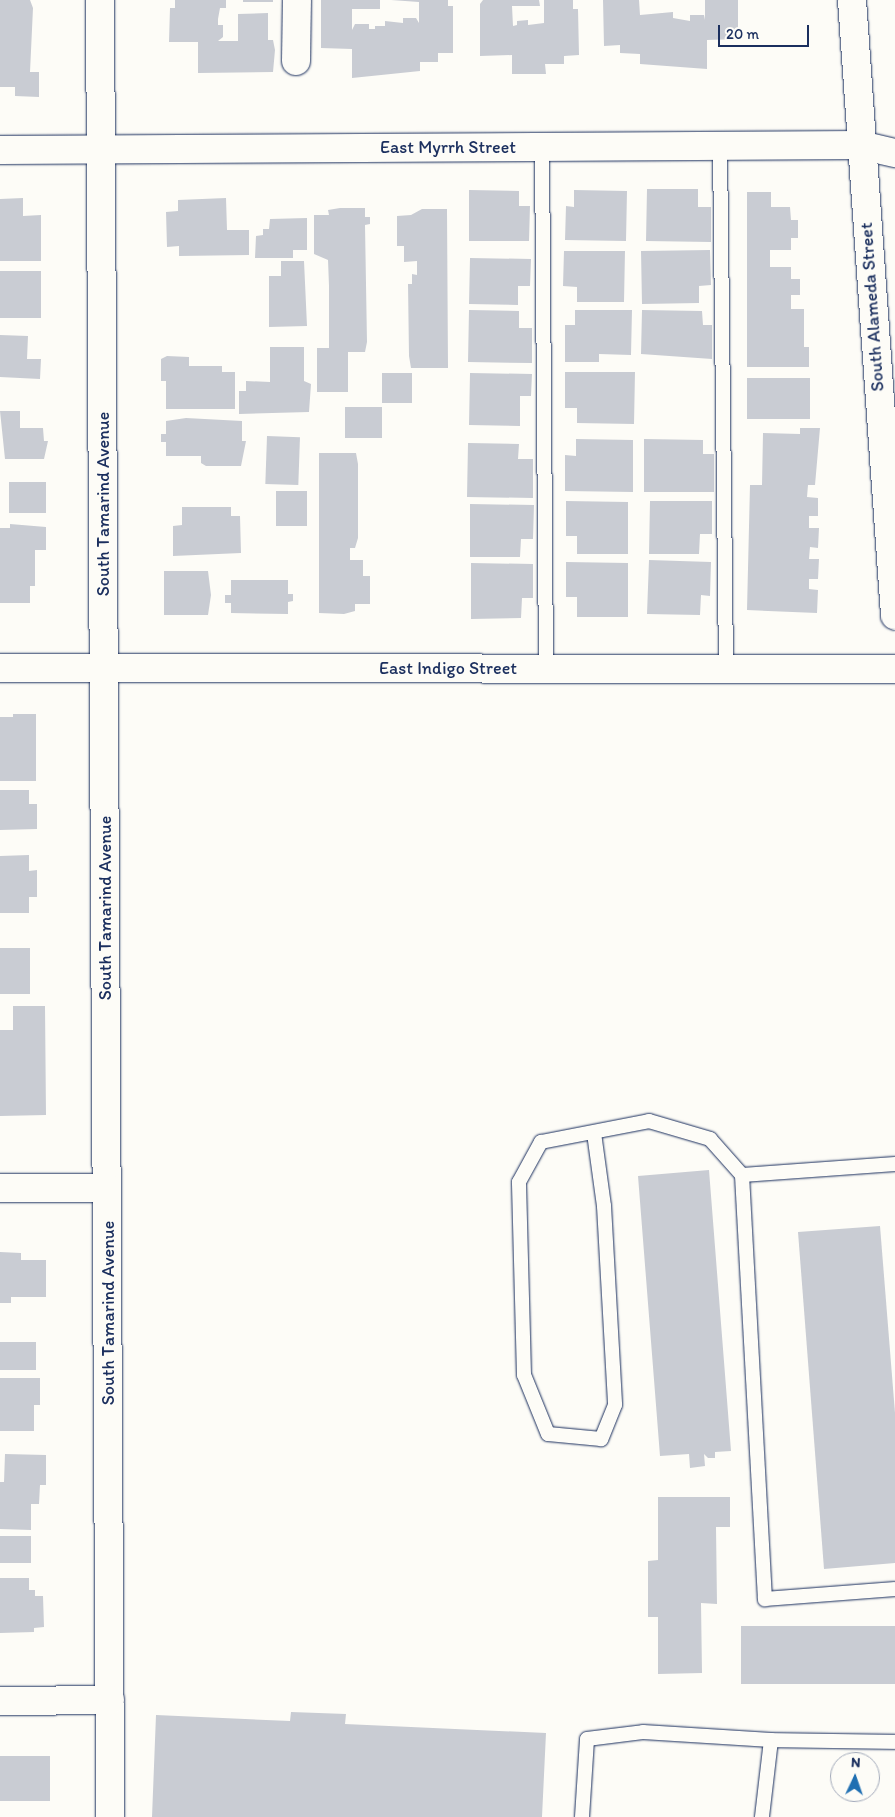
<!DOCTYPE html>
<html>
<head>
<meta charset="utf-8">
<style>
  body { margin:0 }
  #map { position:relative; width:895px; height:1817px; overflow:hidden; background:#fdfcf7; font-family:Itim,sans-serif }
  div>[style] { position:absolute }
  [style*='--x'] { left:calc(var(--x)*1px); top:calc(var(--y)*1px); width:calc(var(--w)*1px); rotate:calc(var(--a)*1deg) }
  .building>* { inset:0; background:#c9ccd3; transform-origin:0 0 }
  .roads { filter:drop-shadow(0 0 1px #1b2f5e) drop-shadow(0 0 1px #1b2f5e) }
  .service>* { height:14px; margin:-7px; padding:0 7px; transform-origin:7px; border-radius:7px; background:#fdfcf7 }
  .minor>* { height:28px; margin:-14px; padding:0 14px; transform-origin:14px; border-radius:14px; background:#fdfcf7 }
  .tertiary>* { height:28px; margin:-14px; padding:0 14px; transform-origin:14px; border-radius:14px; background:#fdfcf7 }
  .primary>* { height:28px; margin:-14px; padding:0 14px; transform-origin:14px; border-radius:14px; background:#fdfcf7 }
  span { translate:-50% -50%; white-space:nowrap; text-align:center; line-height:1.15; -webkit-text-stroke:4px #fdfcf7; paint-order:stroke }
  .street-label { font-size:18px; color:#1b2f5e }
  .north { position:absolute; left:830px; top:1752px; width:50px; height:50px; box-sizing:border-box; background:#fdfcf7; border:1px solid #a3aaba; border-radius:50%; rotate:3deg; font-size:14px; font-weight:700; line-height:20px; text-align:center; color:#1b2f5e }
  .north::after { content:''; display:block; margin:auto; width:18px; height:22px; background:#1f6fb2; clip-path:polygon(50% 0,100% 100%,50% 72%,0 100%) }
  .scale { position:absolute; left:718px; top:25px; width:91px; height:22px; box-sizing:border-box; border:2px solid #1b2f5e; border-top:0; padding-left:6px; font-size:15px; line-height:18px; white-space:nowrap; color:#1b2f5e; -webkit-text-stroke:4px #fdfcf7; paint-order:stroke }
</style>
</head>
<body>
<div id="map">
  <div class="building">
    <div style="clip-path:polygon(0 0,30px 0,33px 8px,30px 72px,39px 72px,39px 97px,15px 96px,15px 87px,0 87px)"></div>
    <div style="clip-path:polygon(175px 0,226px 0,226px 8px,220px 8px,218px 19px,218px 25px,223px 25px,223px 37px,218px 41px,238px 41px,238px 14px,268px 13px,268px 40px,273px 40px,275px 50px,273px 72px,198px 73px,198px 42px,169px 42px,170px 8px,175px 8px)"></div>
    <div style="left:243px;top:0;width:30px;height:2px"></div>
    <div style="clip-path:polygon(321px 0,380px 0,380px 9px,352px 9px,352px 30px,355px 24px,369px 24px,369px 29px,375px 29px,375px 26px,385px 26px,385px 21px,403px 23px,403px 18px,416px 18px,419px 23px,419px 2px,391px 0,448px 0,448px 6px,453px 6px,453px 53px,438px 53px,438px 62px,420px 62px,420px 71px,352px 78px,352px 49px,321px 48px)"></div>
    <div style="clip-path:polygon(483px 0,539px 0,540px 6px,512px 6px,513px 26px,517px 25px,517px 21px,528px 20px,528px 25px,544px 23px,544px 0,573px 0,573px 9px,578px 9px,579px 55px,564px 56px,564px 64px,545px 64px,546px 74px,512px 74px,512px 55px,480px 56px,480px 4px)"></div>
    <div style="clip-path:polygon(603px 0,639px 0,640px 15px,673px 12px,673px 18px,690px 21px,690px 15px,704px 15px,705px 20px,705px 0,738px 0,738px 39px,707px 40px,707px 69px,640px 64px,640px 54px,620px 53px,620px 45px,604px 46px)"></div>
    <div style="clip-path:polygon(647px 189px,698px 189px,698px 207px,711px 207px,711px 242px,646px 241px)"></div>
    <div style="clip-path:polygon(469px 190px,519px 191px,519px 206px,530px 206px,529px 241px,469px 241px)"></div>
    <div style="clip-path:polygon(574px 190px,627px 191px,626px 241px,565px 240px,566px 206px,574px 207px)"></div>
    <div style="clip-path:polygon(747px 192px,771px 192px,771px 207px,790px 207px,791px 220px,798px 220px,798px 238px,791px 238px,791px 250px,770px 250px,770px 267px,791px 267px,791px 279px,800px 279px,800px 295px,791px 295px,791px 309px,804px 309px,804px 347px,809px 347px,809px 367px,747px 367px)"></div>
    <div style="clip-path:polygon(23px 198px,23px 216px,41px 215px,41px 261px,0 261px,0 199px)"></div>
    <div style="clip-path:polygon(226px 198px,227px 230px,249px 230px,249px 255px,179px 256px,179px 246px,167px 247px,166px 212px,178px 211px,178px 200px)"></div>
    <div style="clip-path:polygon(340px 208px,365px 208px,365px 217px,370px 217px,370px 224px,365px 225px,367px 342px,365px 352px,348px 352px,348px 392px,317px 392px,317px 348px,329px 348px,329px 286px,328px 260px,314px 254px,314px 215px,329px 215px,328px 210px)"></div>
    <div style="clip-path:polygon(422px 209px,447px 209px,448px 368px,411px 368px,409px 356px,408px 284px,412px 284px,412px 274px,417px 275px,417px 261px,404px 262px,404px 246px,397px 246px,397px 216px,411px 215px)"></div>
    <div style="clip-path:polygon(307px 218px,307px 250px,293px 250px,293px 258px,255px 258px,256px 236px,263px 235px,263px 229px,269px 229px,270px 219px)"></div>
    <div style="clip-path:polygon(710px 250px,711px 285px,699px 286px,699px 303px,642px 304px,641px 251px)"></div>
    <div style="clip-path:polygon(564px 251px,625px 251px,624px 302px,577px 302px,577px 287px,563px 286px)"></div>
    <div style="clip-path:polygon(470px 258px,531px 259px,530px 286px,518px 286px,518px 305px,469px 304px)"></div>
    <div style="clip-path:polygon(281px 261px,304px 261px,307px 326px,269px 327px,269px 276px,281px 276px)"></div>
    <div style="left:0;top:271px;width:41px;height:47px"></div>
    <div style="clip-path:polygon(469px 310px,519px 311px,519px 328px,532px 328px,532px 363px,468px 362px)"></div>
    <div style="clip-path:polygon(575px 310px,632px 310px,631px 355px,599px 354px,599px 362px,565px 362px,565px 325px,575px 325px)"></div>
    <div style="clip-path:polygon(642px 310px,702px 311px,703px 325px,712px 325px,712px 359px,641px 354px)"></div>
    <div style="clip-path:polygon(0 335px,28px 336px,27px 359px,41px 359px,40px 379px,0 377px)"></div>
    <div style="clip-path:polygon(270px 347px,304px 347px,304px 381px,311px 384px,309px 412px,239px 414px,239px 391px,246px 391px,246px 381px,270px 382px)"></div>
    <div style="clip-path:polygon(167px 356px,189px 357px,189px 366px,222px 366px,222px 372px,235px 372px,235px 409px,166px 409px,166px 381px,161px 381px,161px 359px)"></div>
    <div style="clip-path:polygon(565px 372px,635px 372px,634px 424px,577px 423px,577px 408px,565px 408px)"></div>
    <div style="left:382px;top:373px;width:30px;height:30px"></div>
    <div style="clip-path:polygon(470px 373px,532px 374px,531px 396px,520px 396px,520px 426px,469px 425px)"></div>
    <div style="left:747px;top:378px;width:63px;height:41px"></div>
    <div style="left:345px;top:407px;width:37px;height:31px"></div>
    <div style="clip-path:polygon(0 411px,20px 411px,20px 428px,43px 428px,44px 441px,48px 441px,44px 459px,5px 459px)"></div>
    <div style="clip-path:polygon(186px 418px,242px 421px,242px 441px,246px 441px,241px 466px,206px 466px,201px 463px,201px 456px,166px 456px,166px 442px,161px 442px,161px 434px,166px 434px,166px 421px)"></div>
    <div style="clip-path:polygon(800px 428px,820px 428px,815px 485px,808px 485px,807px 497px,818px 498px,818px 516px,809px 516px,809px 528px,819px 528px,818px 548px,810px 547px,809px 559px,819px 559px,818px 579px,809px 579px,809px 589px,818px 590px,817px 613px,747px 610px,750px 485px,762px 485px,763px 433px,800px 434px)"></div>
    <div style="left:267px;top:436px;width:33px;height:48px;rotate:2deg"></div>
    <div style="clip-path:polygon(576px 439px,633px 440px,633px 492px,565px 491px,565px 455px,576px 456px)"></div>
    <div style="clip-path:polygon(644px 439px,703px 440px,703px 454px,714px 454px,714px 492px,644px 492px)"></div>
    <div style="clip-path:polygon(468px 443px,519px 444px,518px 459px,533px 459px,533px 498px,467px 497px)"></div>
    <div style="clip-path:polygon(319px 453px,356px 453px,358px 464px,358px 538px,355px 548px,350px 548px,350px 560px,363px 560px,363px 576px,370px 576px,370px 604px,355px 604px,355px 611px,344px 614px,319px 613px)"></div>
    <div style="left:9px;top:482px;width:37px;height:31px"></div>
    <div style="left:276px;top:491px;width:31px;height:35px"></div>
    <div style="clip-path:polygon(566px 501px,628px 502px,628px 554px,577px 554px,577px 536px,566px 536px)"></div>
    <div style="clip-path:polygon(650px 501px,712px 501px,712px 534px,700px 534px,699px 554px,649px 554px)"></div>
    <div style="clip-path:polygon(470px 504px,534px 505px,533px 539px,521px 539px,520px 557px,470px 557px)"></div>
    <div style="clip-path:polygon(182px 507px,231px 507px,231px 516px,240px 516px,241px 553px,173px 556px,173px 526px,182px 525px)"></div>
    <div style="clip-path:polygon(10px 524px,46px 527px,46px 550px,35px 550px,35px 586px,30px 586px,30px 603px,0 603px,0 528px,10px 528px)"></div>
    <div style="clip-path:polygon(649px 560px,711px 562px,710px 596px,701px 595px,700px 615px,647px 614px)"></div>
    <div style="clip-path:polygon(566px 562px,628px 563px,628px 617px,577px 617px,577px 597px,566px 597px)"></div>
    <div style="clip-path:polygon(471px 563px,533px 564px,533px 598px,522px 598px,521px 618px,471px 619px)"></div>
    <div style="clip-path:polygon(164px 571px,208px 571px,211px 595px,208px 615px,164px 615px)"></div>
    <div style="clip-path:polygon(231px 580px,288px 580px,288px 594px,293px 594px,293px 601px,288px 602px,288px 614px,231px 613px,231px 603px,225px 603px,225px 595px,231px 595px)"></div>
    <div style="clip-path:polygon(13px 714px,36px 714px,36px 781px,0 781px,0 717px,13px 717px)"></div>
    <div style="clip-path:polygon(0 790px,29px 790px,29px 804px,37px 804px,37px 829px,0 830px)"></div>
    <div style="clip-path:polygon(29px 855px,29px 871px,37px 870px,37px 897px,29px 897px,29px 913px,0 913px,0 856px)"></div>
    <div style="left:0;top:948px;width:30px;height:46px"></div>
    <div style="clip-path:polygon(13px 1006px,45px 1006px,46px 1115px,0 1116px,0 1030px,13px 1030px)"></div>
    <div style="clip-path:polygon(709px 1170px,731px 1451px,715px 1452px,715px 1458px,708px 1458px,704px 1454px,705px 1466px,690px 1468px,689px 1454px,660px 1456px,638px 1176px)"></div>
    <div style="clip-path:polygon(880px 1226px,895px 1413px,895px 1563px,824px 1569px,798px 1232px)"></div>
    <div style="clip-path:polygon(0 1252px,21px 1253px,21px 1260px,46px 1260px,46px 1297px,11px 1297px,11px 1303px,0 1303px)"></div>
    <div style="left:0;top:1342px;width:36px;height:28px"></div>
    <div style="clip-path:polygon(0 1378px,40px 1378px,40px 1405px,34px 1405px,34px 1431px,0 1431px)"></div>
    <div style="clip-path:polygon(5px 1454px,46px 1455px,46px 1485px,40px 1485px,39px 1504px,31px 1504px,31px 1530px,0 1529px,0 1482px,4px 1482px)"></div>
    <div style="clip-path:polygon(658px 1497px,730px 1497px,730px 1527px,716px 1527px,717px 1604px,701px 1603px,702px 1673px,658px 1674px,658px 1617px,648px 1617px,648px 1561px,658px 1560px)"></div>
    <div style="left:0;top:1536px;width:31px;height:27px"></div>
    <div style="clip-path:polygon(0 1578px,29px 1578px,29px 1590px,35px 1590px,35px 1596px,43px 1596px,44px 1627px,34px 1628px,34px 1632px,0 1633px)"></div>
    <div style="left:895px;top:1626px;width:58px;height:154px;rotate:90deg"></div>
    <div style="clip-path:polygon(291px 1712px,346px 1714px,345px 1724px,546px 1733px,542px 1817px,152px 1817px,156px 1715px,290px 1721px)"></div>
    <div style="left:0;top:1756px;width:50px;height:45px"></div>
  </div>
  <div class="roads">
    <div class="service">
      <div style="--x:542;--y:146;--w:522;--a:89.56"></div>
      <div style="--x:720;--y:146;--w:522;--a:89.34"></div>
      <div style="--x:594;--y:1133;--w:74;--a:82.2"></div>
      <div style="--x:604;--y:1206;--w:199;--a:86.8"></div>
      <div style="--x:615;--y:1405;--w:37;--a:112"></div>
      <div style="--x:601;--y:1439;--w:53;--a:-174.6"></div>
      <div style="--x:548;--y:1434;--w:64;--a:-112.1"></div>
      <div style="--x:524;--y:1375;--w:193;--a:-91.5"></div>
      <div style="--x:519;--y:1182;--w:46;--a:-61.2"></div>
      <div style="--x:541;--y:1142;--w:110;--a:-11"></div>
      <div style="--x:649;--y:1121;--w:64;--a:16.4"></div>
      <div style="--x:710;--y:1139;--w:48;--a:48.4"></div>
      <div style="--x:895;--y:1164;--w:153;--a:175.9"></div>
      <div style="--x:742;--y:1175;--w:425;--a:86.9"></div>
      <div style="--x:765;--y:1599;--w:130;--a:-4.4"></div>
      <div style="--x:771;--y:1740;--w:124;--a:0.9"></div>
      <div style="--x:582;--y:1817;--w:78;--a:-86.3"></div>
      <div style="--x:587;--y:1739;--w:56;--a:-7.1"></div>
      <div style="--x:643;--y:1732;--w:128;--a:3.6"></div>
      <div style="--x:771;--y:1740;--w:78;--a:96.7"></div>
    </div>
    <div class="minor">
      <div style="--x:100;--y:0;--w:1817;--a:89.68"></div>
      <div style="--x:296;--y:61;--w:61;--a:-89.1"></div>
      <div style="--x:0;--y:668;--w:895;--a:0.06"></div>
      <div style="--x:0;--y:1188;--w:107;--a:0"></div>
      <div style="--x:0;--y:1701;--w:110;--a:-0.5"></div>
    </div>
    <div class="tertiary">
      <div style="--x:0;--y:150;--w:860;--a:-0.33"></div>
      <div style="--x:860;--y:145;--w:36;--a:13"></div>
    </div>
    <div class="primary">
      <div style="--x:852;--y:0;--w:617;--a:86"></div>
    </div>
  </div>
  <div class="street-label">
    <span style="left:448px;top:147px">East Myrrh Street</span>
    <span style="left:872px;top:307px;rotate:-94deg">South Alameda Street</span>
    <span style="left:103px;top:504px;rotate:-90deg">South Tamarind Avenue</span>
    <span style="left:448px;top:668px">East Indigo Street</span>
    <span style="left:105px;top:908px;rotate:-90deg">South Tamarind Avenue</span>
    <span style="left:108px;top:1313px;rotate:-90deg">South Tamarind Avenue</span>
  </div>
  <div class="north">N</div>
  <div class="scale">20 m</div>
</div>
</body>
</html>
